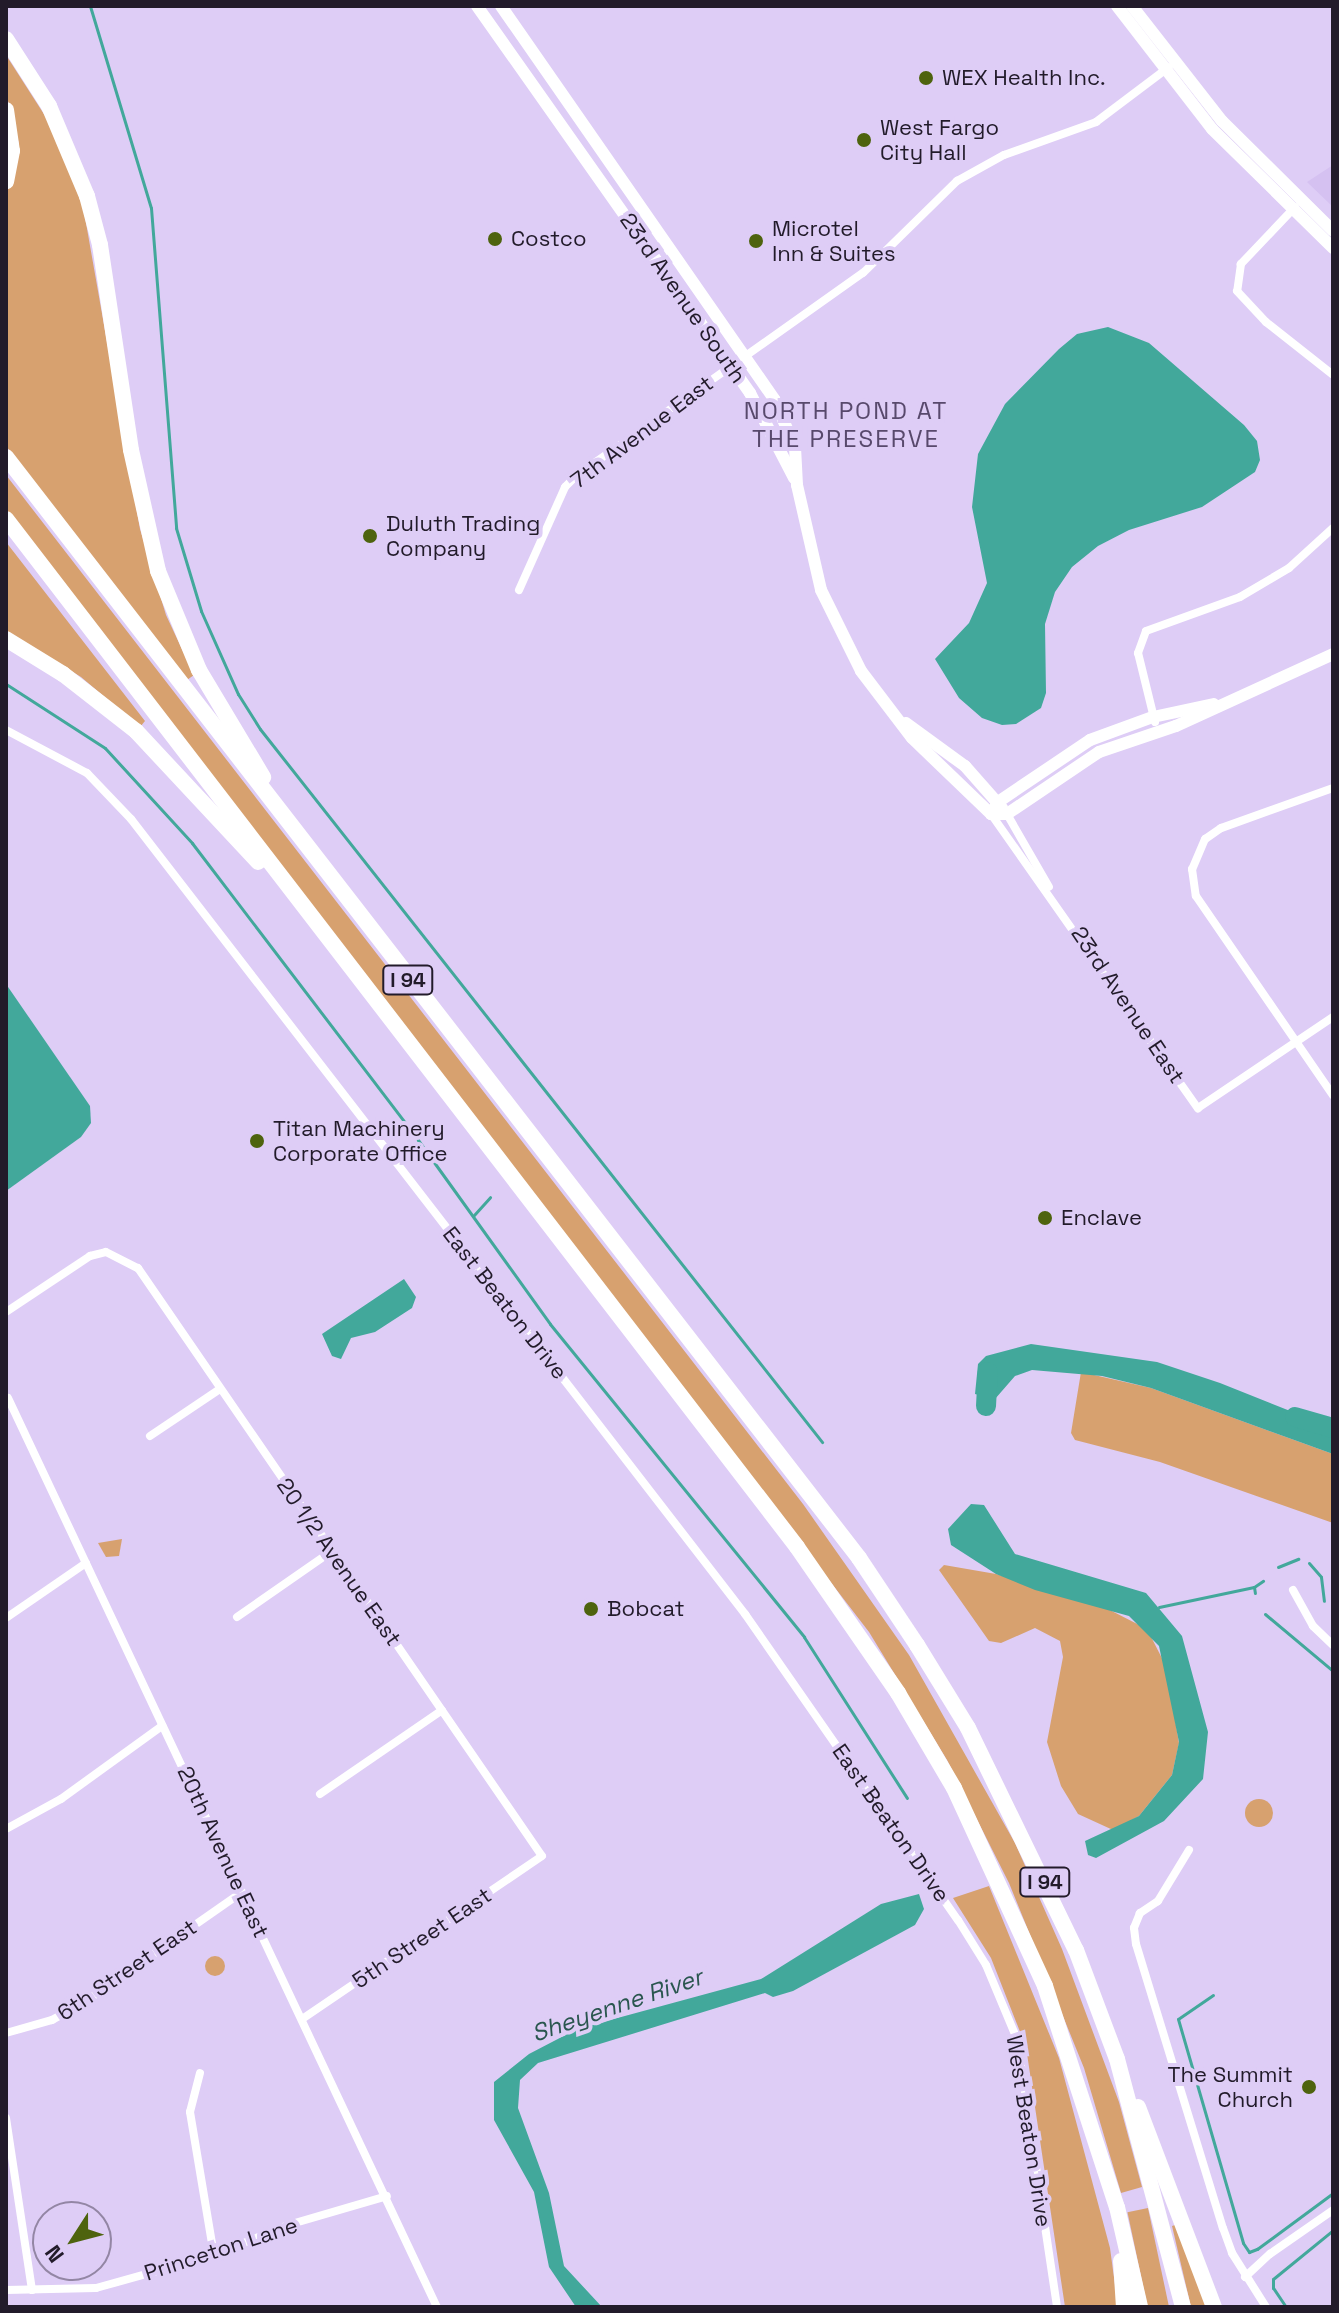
<!DOCTYPE html>
<html>
<head>
<meta charset="utf-8">
<style>
  body { margin:0 }
  #map { position:relative; width:1339px; height:2313px; overflow:hidden; background:#decdf6; font-family:"Space Grotesk",sans-serif }
  div>[style] { position:absolute }
  [style*='--x'] { left:calc(var(--x)*1px); top:calc(var(--y)*1px); width:calc(var(--w)*1px); rotate:calc(var(--a)*1deg) }
  .built>* { inset:0; background:#d5c1f1 }
  .green>* { inset:0; background:#d7a16f; transform-origin:0 0 }
  .round { border-radius:50% }
  .water>* { inset:0; background:#42a89b }
  .stream>* { height:3px; margin:-1.5px; padding:0 1.5px; transform-origin:1.5px; border-radius:1.5px; background:#42a89b }
  .river>* { height:20px; margin:-10px; padding:0 10px; transform-origin:10px; border-radius:10px; background:#42a89b }
  .street>* { height:8px; margin:-4px; padding:0 4px; transform-origin:4px; border-radius:4px; background:#fff }
  .secondary>* { height:12px; margin:-6px; padding:0 6px; transform-origin:6px; border-radius:6px; background:#fff }
  .highway>* { height:16px; margin:-8px; padding:0 8px; transform-origin:8px; border-radius:8px; background:#fff }
  .dots>* { width:22px; height:22px; translate:-50% -50%; box-sizing:border-box; border:4px solid #decdf6; border-radius:50% }
  span { translate:-50% -50%; white-space:nowrap; text-align:center; line-height:1.15; -webkit-text-stroke:8px #decdf6; paint-order:stroke }
  .shield-label span { padding:2px 6px; background:#decdf6; border:2px solid; border-radius:6px; -webkit-text-stroke-width:0 }
  .shield-label { font-size:20px; color:#221b2a; font-weight:700 }
  .poi-label { font-size:22px; color:#221b2a }
  .left { translate:0 -50%; text-align:left }
  .right { translate:-100% -50%; text-align:right }
  .street-label { font-size:22px; color:#221b2a }
  .neighbourhood-label { font-size:24px; color:#58496c; letter-spacing:2px }
  .water-label { font-size:24px; color:#2a564f; font-style:italic }
  .frame { position:absolute; inset:0; border:8px solid #221b2a; pointer-events:none }
  .north { position:absolute; left:32px; top:2201px; width:80px; height:80px; box-sizing:border-box; background:#decdf6; border:2px solid #9386a4; border-radius:50%; rotate:234deg; font-size:22px; font-weight:700; line-height:32px; text-align:center; color:#221b2a }
  .north::after { content:''; display:block; margin:auto; width:28px; height:36px; background:#4e630e; clip-path:polygon(50% 0,100% 100%,50% 72%,0 100%) }
</style>
</head>
<body>
<div id="map">
  <div class="built">
    <div style="clip-path:polygon(1333px 165px,1333px 207px,1307px 182px)"></div>
  </div>
  <div class="green">
    <div style="clip-path:polygon(6px 55px,49px 122px,83px 206px,140px 529px,166px 615px,194px 675px,187px 680px,6px 446px,6px 197px,19px 144px,6px 93px)"></div>
    <div style="clip-path:polygon(6px 475px,803px 1504px,909px 1655px,1015px 1843px,1062px 1949px,1119px 2102px,1142px 2187px,1121px 2193px,1084px 2068px,1009px 1883px,947px 1760px,869px 1632px,6px 510px)"></div>
    <div style="clip-path:polygon(6px 542px,145px 721px,140px 727px,81px 677px,6px 631px)"></div>
    <div style="clip-path:polygon(1081px 1372px,1151px 1388px,1333px 1454px,1333px 1523px,1160px 1462px,1075px 1440px,1071px 1433px)"></div>
    <div style="clip-path:polygon(122px 1539px,119px 1556px,106px 1557px,98px 1543px)"></div>
    <div style="clip-path:polygon(944px 1565px,996px 1574px,1102px 1606px,1147px 1629px,1166px 1666px,1179px 1743px,1172px 1775px,1139px 1816px,1113px 1830px,1078px 1814px,1061px 1786px,1047px 1742px,1063px 1657px,1060px 1641px,1035px 1628px,1001px 1643px,989px 1641px,939px 1570px)"></div>
    <div class="round" style="left:1245px;top:1799px;width:28px;height:28px"></div>
    <div style="clip-path:polygon(989px 1886px,1059px 2058px,1110px 2248px,1118px 2307px,1065px 2307px,1026px 2047px,991px 1958px,953px 1898px)"></div>
    <div class="round" style="left:205px;top:1956px;width:20px;height:20px"></div>
    <div style="left:1148px;top:2208px;width:101px;height:21px;rotate:78deg"></div>
    <div style="clip-path:polygon(1178px 2224px,1209px 2307px,1191px 2307px,1172px 2226px)"></div>
  </div>
  <div class="water">
    <div style="clip-path:polygon(1108px 327px,1149px 343px,1244px 425px,1257px 441px,1260px 460px,1255px 472px,1202px 507px,1129px 530px,1098px 546px,1072px 567px,1055px 592px,1045px 624px,1046px 693px,1041px 708px,1016px 724px,1002px 725px,982px 718px,959px 698px,935px 659px,969px 623px,987px 583px,972px 507px,978px 454px,1005px 404px,1059px 349px,1077px 334px)"></div>
    <div style="clip-path:polygon(6px 984px,90px 1106px,91px 1123px,81px 1137px,6px 1191px)"></div>
    <div style="clip-path:polygon(404px 1279px,416px 1297px,412px 1308px,375px 1332px,351px 1338px,341px 1359px,332px 1356px,322px 1334px)"></div>
    <div style="clip-path:polygon(1031px 1344px,1157px 1362px,1220px 1383px,1333px 1428px,1333px 1454px,1151px 1388px,1102px 1376px,1032px 1370px,1015px 1376px,995px 1399px,975px 1394px,978px 1364px,986px 1356px)"></div>
    <div style="clip-path:polygon(971px 1504px,984px 1505px,1015px 1554px,1146px 1593px,1182px 1636px,1208px 1732px,1203px 1779px,1164px 1821px,1096px 1858px,1088px 1855px,1085px 1841px,1139px 1816px,1172px 1775px,1179px 1742px,1159px 1646px,1129px 1616px,1035px 1590px,996px 1574px,951px 1545px,948px 1529px)"></div>
    <div style="clip-path:polygon(919px 1894px,924px 1909px,915px 1925px,793px 1991px,773px 1997px,765px 1993px,538px 2063px,520px 2080px,518px 2108px,549px 2193px,564px 2266px,602px 2307px,576px 2307px,549px 2267px,534px 2192px,494px 2120px,494px 2082px,529px 2054px,577px 2029px,761px 1979px,881px 1904px)"></div>
  </div>
  <div class="stream">
    <div style="--x:90;--y:6;--w:211;--a:73.2"></div>
    <div style="--x:151;--y:208;--w:321;--a:85.5"></div>
    <div style="--x:176;--y:528;--w:87;--a:73.2"></div>
    <div style="--x:201;--y:611;--w:91;--a:66"></div>
    <div style="--x:238;--y:694;--w:41;--a:57.8"></div>
    <div style="--x:260;--y:729;--w:908;--a:51.75"></div>
    <div style="--x:6;--y:684;--w:118;--a:32.9"></div>
    <div style="--x:105;--y:748;--w:129;--a:47.5"></div>
    <div style="--x:192;--y:843;--w:373;--a:52.7"></div>
    <div style="--x:418;--y:1140;--w:226;--a:54.3"></div>
    <div style="--x:550;--y:1324;--w:403;--a:50.9"></div>
    <div style="--x:804;--y:1637;--w:191;--a:57.4"></div>
    <div style="--x:474;--y:1215;--w:24;--a:-48"></div>
    <div style="--x:1309;--y:1563;--w:18;--a:49"></div>
    <div style="--x:1321;--y:1577;--w:24;--a:83"></div>
    <div style="--x:1278;--y:1567;--w:22;--a:-22"></div>
    <div style="--x:1254;--y:1587;--w:11;--a:-34"></div>
    <div style="--x:1159;--y:1607;--w:97;--a:-11.9"></div>
    <div style="--x:1254;--y:1587;--w:6;--a:81"></div>
    <div style="--x:1265;--y:1614;--w:89;--a:40"></div>
    <div style="--x:1333;--y:1621;--w:1;--a:90"></div>
    <div style="--x:1213;--y:1995;--w:42;--a:145.6"></div>
    <div style="--x:1178;--y:2019;--w:233;--a:73.8"></div>
    <div style="--x:1243;--y:2243;--w:11;--a:56"></div>
    <div style="--x:1249;--y:2252;--w:9;--a:-21"></div>
    <div style="--x:1257;--y:2249;--w:94;--a:-36.4"></div>
    <div style="--x:1286;--y:2307;--w:23;--a:-124"></div>
    <div style="--x:1273;--y:2288;--w:9;--a:-90"></div>
    <div style="--x:1273;--y:2279;--w:77;--a:-39.2"></div>
  </div>
  <div class="river">
    <div style="--x:986;--y:1406;--w:34;--a:-87"></div>
    <div style="--x:1295;--y:1417;--w:40;--a:16"></div>
  </div>
  <div class="street">
    <div style="--x:1295;--y:207;--w:79;--a:133.5"></div>
    <div style="--x:1241;--y:264;--w:27;--a:98"></div>
    <div style="--x:1237;--y:291;--w:42;--a:46.9"></div>
    <div style="--x:1266;--y:322;--w:85;--a:38.3"></div>
    <div style="--x:519;--y:590;--w:113;--a:-65.9"></div>
    <div style="--x:565;--y:487;--w:16;--a:-45"></div>
    <div style="--x:576;--y:476;--w:352;--a:-35.3"></div>
    <div style="--x:863;--y:273;--w:132;--a:-44.4"></div>
    <div style="--x:957;--y:181;--w:54;--a:-29"></div>
    <div style="--x:1004;--y:155;--w:98;--a:-19.7"></div>
    <div style="--x:1096;--y:122;--w:91;--a:-37"></div>
    <div style="--x:1155;--y:722;--w:71;--a:-103.8"></div>
    <div style="--x:1138;--y:653;--w:23;--a:-70"></div>
    <div style="--x:1146;--y:631;--w:100;--a:-19.9"></div>
    <div style="--x:1240;--y:597;--w:57;--a:-30.6"></div>
    <div style="--x:1289;--y:568;--w:59;--a:-42.3"></div>
    <div style="--x:6;--y:730;--w:92;--a:28"></div>
    <div style="--x:87;--y:773;--w:64;--a:46.3"></div>
    <div style="--x:131;--y:819;--w:1005;--a:52.32"></div>
    <div style="--x:745;--y:1614;--w:373;--a:55.2"></div>
    <div style="--x:958;--y:1920;--w:53;--a:58.1"></div>
    <div style="--x:986;--y:1965;--w:80;--a:67.3"></div>
    <div style="--x:1017;--y:2039;--w:271;--a:81.5"></div>
    <div style="--x:1333;--y:788;--w:119;--a:160.3"></div>
    <div style="--x:1221;--y:828;--w:19;--a:145"></div>
    <div style="--x:1205;--y:839;--w:33;--a:113"></div>
    <div style="--x:1192;--y:869;--w:27;--a:82"></div>
    <div style="--x:1196;--y:896;--w:242;--a:55.5"></div>
    <div style="--x:991;--y:814;--w:360;--a:54.9"></div>
    <div style="--x:1198;--y:1108;--w:163;--a:-34"></div>
    <div style="--x:1007;--y:814;--w:84;--a:60.1"></div>
    <div style="--x:6;--y:1312;--w:101;--a:-33.7"></div>
    <div style="--x:90;--y:1256;--w:16;--a:-14"></div>
    <div style="--x:106;--y:1252;--w:36;--a:27"></div>
    <div style="--x:138;--y:1268;--w:713;--a:55.51"></div>
    <div style="--x:542;--y:1856;--w:290;--a:145.8"></div>
    <div style="--x:8;--y:1398;--w:1005;--a:64.74"></div>
    <div style="--x:150;--y:1436;--w:84;--a:-33.9"></div>
    <div style="--x:1293;--y:1590;--w:41;--a:60.9"></div>
    <div style="--x:1313;--y:1626;--w:28;--a:44"></div>
    <div style="--x:237;--y:1617;--w:116;--a:-34.8"></div>
    <div style="--x:6;--y:1618;--w:97;--a:-34.5"></div>
    <div style="--x:320;--y:1794;--w:148;--a:-34.5"></div>
    <div style="--x:6;--y:1829;--w:63;--a:-28.6"></div>
    <div style="--x:61;--y:1799;--w:125;--a:-35.9"></div>
    <div style="--x:1189;--y:1850;--w:60;--a:121.3"></div>
    <div style="--x:1158;--y:1901;--w:22;--a:146"></div>
    <div style="--x:1140;--y:1913;--w:16;--a:112"></div>
    <div style="--x:1134;--y:1928;--w:16;--a:83"></div>
    <div style="--x:1136;--y:1944;--w:297;--a:73"></div>
    <div style="--x:1223;--y:2228;--w:27;--a:70"></div>
    <div style="--x:1232;--y:2253;--w:64;--a:57.8"></div>
    <div style="--x:6;--y:2033;--w:48;--a:-15.8"></div>
    <div style="--x:52;--y:2020;--w:35;--a:-29"></div>
    <div style="--x:83;--y:2003;--w:194;--a:-34.9"></div>
    <div style="--x:200;--y:2073;--w:40;--a:104.4"></div>
    <div style="--x:190;--y:2112;--w:145;--a:80.5"></div>
    <div style="--x:6;--y:2118;--w:174;--a:81.4"></div>
    <div style="--x:1245;--y:2277;--w:34;--a:-43"></div>
    <div style="--x:1270;--y:2254;--w:77;--a:-34.9"></div>
    <div style="--x:6;--y:2290;--w:90;--a:-1.3"></div>
    <div style="--x:96;--y:2288;--w:123;--a:-15.6"></div>
    <div style="--x:214;--y:2255;--w:80;--a:-22.1"></div>
    <div style="--x:288;--y:2225;--w:103;--a:-16.3"></div>
  </div>
  <div class="secondary">
    <div style="--x:477;--y:6;--w:474;--a:54.8"></div>
    <div style="--x:750;--y:393;--w:96;--a:62.6"></div>
    <div style="--x:501;--y:6;--w:479;--a:55.2"></div>
    <div style="--x:774;--y:399;--w:52;--a:66.4"></div>
    <div style="--x:795;--y:447;--w:38;--a:87"></div>
    <div style="--x:797;--y:485;--w:108;--a:77.1"></div>
    <div style="--x:821;--y:590;--w:90;--a:63.7"></div>
    <div style="--x:861;--y:671;--w:84;--a:52.7"></div>
    <div style="--x:912;--y:738;--w:110;--a:43.9"></div>
    <div style="--x:1117;--y:6;--w:155;--a:52.3"></div>
    <div style="--x:1212;--y:129;--w:170;--a:44.5"></div>
    <div style="--x:1132;--y:6;--w:146;--a:52"></div>
    <div style="--x:1222;--y:121;--w:156;--a:44.7"></div>
    <div style="--x:906;--y:723;--w:73;--a:36.1"></div>
    <div style="--x:965;--y:766;--w:56;--a:48.6"></div>
    <div style="--x:991;--y:814;--w:16;--a:0"></div>
    <div style="--x:1007;--y:814;--w:111;--a:-34"></div>
    <div style="--x:1099;--y:752;--w:81;--a:-18.7"></div>
    <div style="--x:1176;--y:726;--w:173;--a:-24.6"></div>
    <div style="--x:991;--y:814;--w:14;--a:-60"></div>
    <div style="--x:998;--y:802;--w:111;--a:-34"></div>
    <div style="--x:1090;--y:740;--w:67;--a:-20.1"></div>
    <div style="--x:1153;--y:717;--w:62;--a:-12"></div>
  </div>
  <div class="highway">
    <div style="--x:6;--y:39;--w:80;--a:57.3"></div>
    <div style="--x:49;--y:106;--w:98;--a:67.1"></div>
    <div style="--x:87;--y:196;--w:51;--a:75.1"></div>
    <div style="--x:100;--y:245;--w:207;--a:81.4"></div>
    <div style="--x:131;--y:450;--w:124;--a:77.4"></div>
    <div style="--x:158;--y:571;--w:107;--a:67.5"></div>
    <div style="--x:199;--y:670;--w:125;--a:59.1"></div>
    <div style="--x:6;--y:110;--w:41;--a:81.7"></div>
    <div style="--x:12;--y:151;--w:31;--a:101"></div>
    <div style="--x:6;--y:457;--w:1393;--a:52.23"></div>
    <div style="--x:859;--y:1558;--w:105;--a:56.3"></div>
    <div style="--x:917;--y:1645;--w:97;--a:58.4"></div>
    <div style="--x:968;--y:1728;--w:247;--a:64.1"></div>
    <div style="--x:1076;--y:1950;--w:116;--a:69.4"></div>
    <div style="--x:1117;--y:2059;--w:257;--a:75.1"></div>
    <div style="--x:6;--y:519;--w:1297;--a:52.42"></div>
    <div style="--x:797;--y:1547;--w:178;--a:55.3"></div>
    <div style="--x:898;--y:1693;--w:110;--a:59.5"></div>
    <div style="--x:954;--y:1788;--w:218;--a:65.3"></div>
    <div style="--x:1045;--y:1986;--w:232;--a:72"></div>
    <div style="--x:1117;--y:2207;--w:103;--a:77"></div>
    <div style="--x:6;--y:639;--w:67;--a:31.6"></div>
    <div style="--x:63;--y:674;--w:93;--a:38"></div>
    <div style="--x:136;--y:731;--w:179;--a:47"></div>
    <div style="--x:1138;--y:2107;--w:214;--a:69.2"></div>
    <div style="--x:1121;--y:2261;--w:46;--a:86.3"></div>
  </div>
  <div class="dots">
    <div style="left:926px;top:78px;background:#4e630e"></div>
    <div style="left:864px;top:140px;background:#4e630e"></div>
    <div style="left:495px;top:239px;background:#4e630e"></div>
    <div style="left:756px;top:241px;background:#4e630e"></div>
    <div style="left:370px;top:536px;background:#4e630e"></div>
    <div style="left:257px;top:1141px;background:#4e630e"></div>
    <div style="left:1045px;top:1218px;background:#4e630e"></div>
    <div style="left:591px;top:1609px;background:#4e630e"></div>
    <div style="left:1309px;top:2087px;background:#4e630e"></div>
  </div>
  <div class="shield-label">
    <span style="left:408px;top:980px">I 94</span>
    <span style="left:1045px;top:1882px">I 94</span>
  </div>
  <div class="poi-label">
    <span class="left" style="left:942px;top:78px">WEX Health Inc.</span>
    <span class="left" style="left:880px;top:140px">West Fargo<br>City Hall</span>
    <span class="left" style="left:772px;top:241px">Microtel<br>Inn &amp; Suites</span>
    <span class="left" style="left:511px;top:239px">Costco</span>
    <span class="left" style="left:386px;top:536px">Duluth Trading<br>Company</span>
    <span class="left" style="left:273px;top:1141px">Titan Machinery<br>Corporate Office</span>
    <span class="left" style="left:1061px;top:1218px">Enclave</span>
    <span class="left" style="left:607px;top:1609px">Bobcat</span>
    <span class="right" style="left:1293px;top:2087px">The Summit<br>Church</span>
  </div>
  <div class="street-label">
    <span style="left:683px;top:298px;rotate:55deg">23rd Avenue South</span>
    <span style="left:642px;top:432px;rotate:-37deg">7th Avenue East</span>
    <span style="left:1128px;top:1005px;rotate:56deg">23rd Avenue East</span>
    <span style="left:505px;top:1303px;rotate:52deg">East Beaton Drive</span>
    <span style="left:339px;top:1562px;rotate:55deg">20 1/2 Avenue East</span>
    <span style="left:891px;top:1823px;rotate:55deg">East Beaton Drive</span>
    <span style="left:223px;top:1852px;rotate:65deg">20th Avenue East</span>
    <span style="left:422px;top:1938px;rotate:-34deg">5th Street East</span>
    <span style="left:127px;top:1970px;rotate:-34deg">6th Street East</span>
    <span style="left:1029px;top:2131px;rotate:81deg">West Beaton Drive</span>
    <span style="left:221px;top:2249px;rotate:-18deg">Princeton Lane</span>
  </div>
  <div class="neighbourhood-label">
    <span style="left:846px;top:425px">NORTH POND AT<br>THE PRESERVE</span>
  </div>
  <div class="water-label">
    <span style="left:617px;top:2005px;rotate:-19deg">Sheyenne River</span>
  </div>
  <div class="frame"></div>
  <div class="north">N</div>
</div>
</body>
</html>
